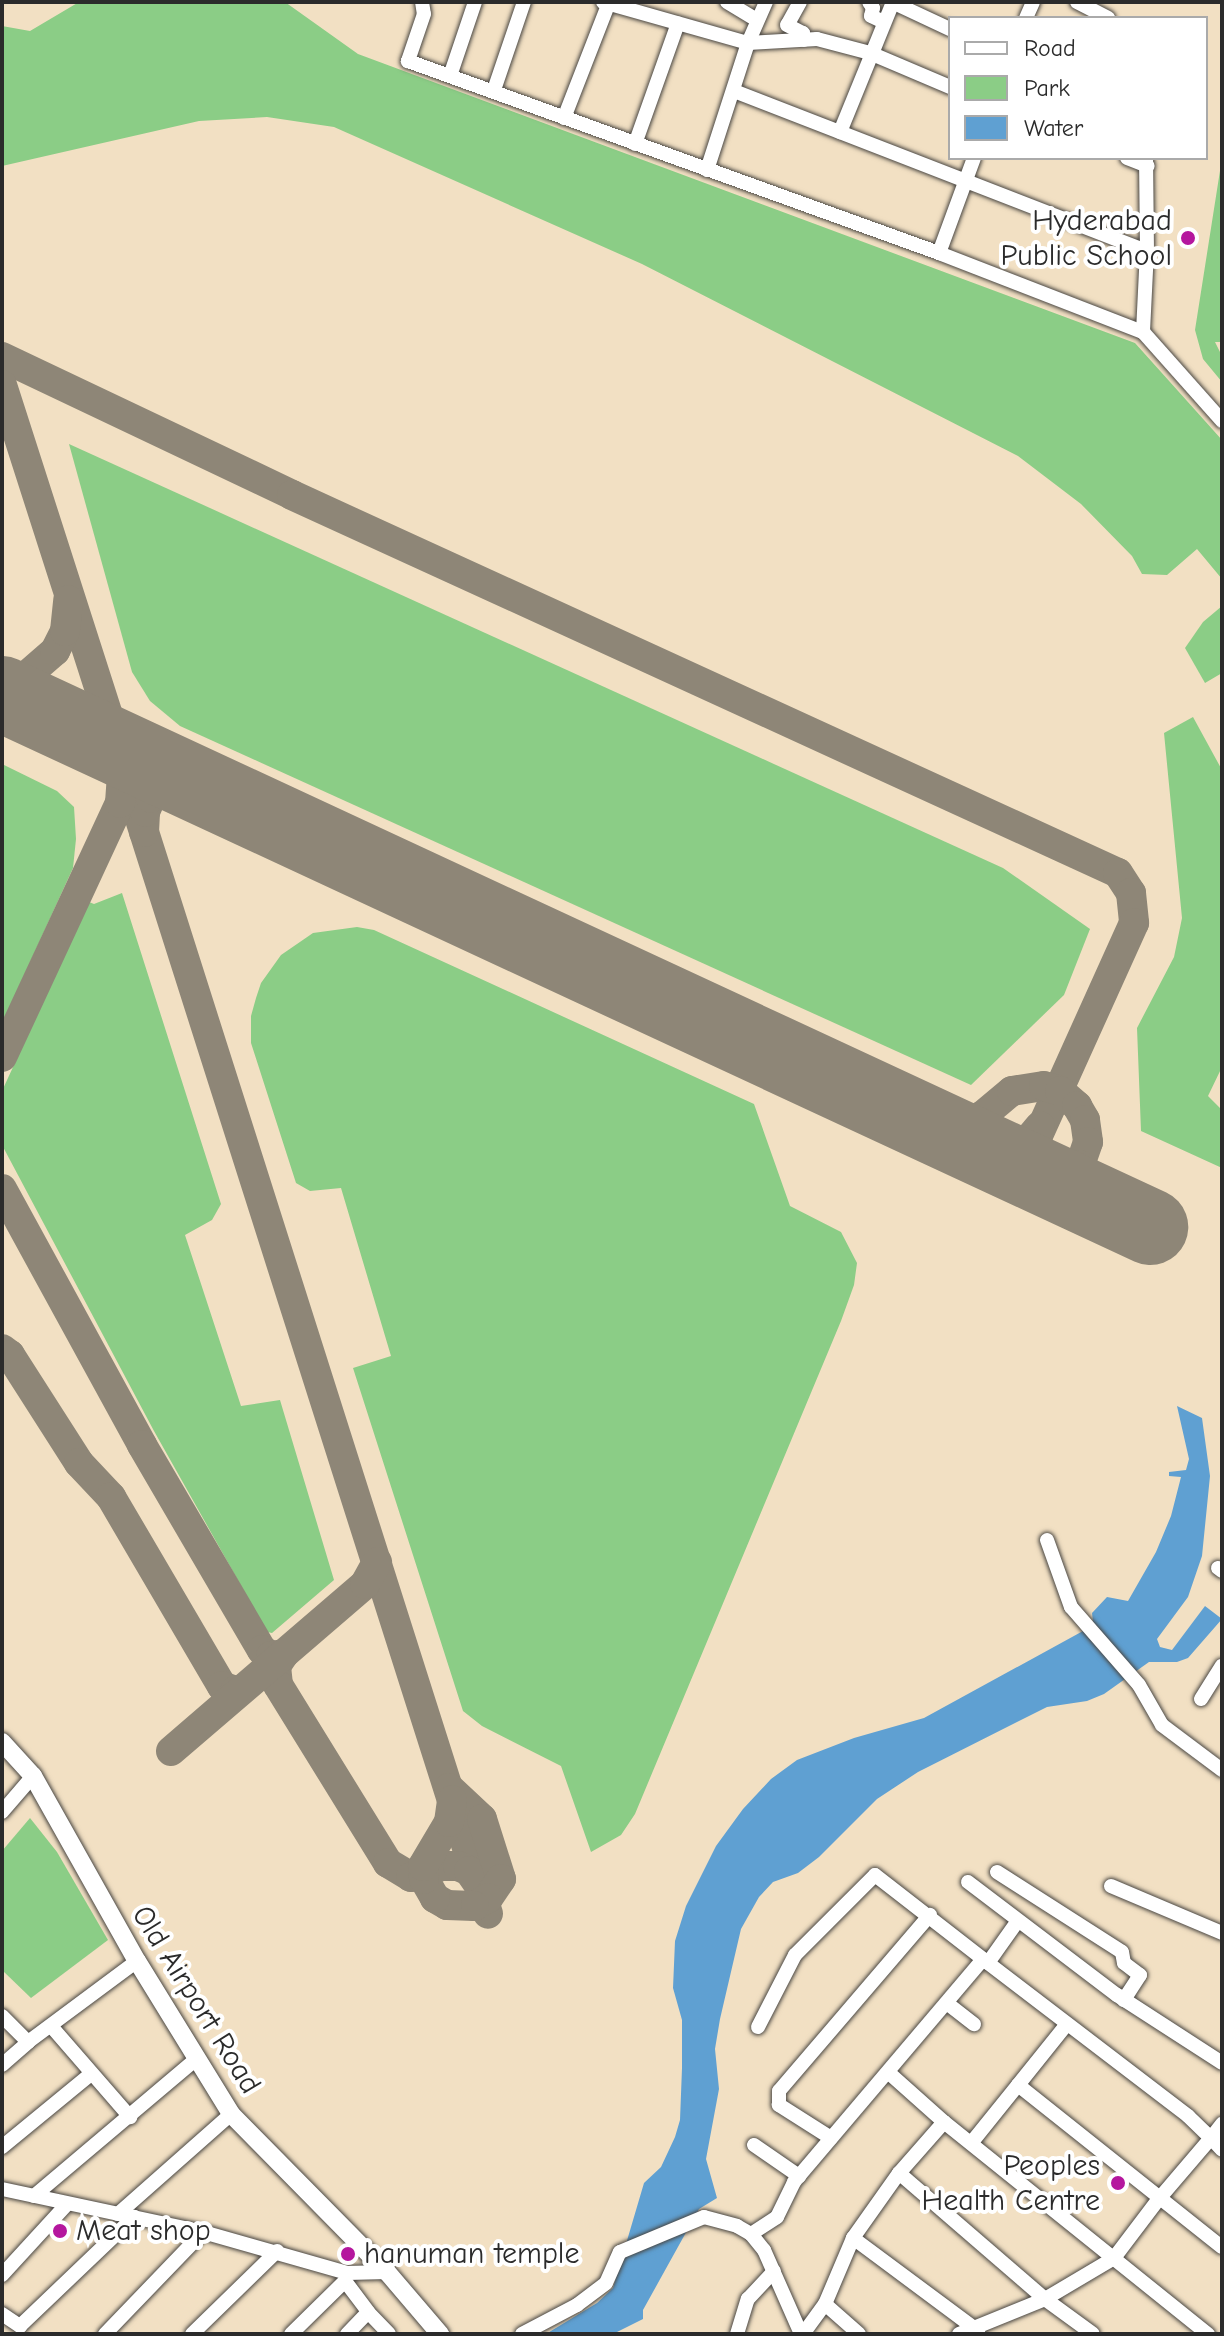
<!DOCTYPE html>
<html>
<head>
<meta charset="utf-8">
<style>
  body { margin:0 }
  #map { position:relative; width:1224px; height:2336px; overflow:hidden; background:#f2e0c3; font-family:"Comic Neue",sans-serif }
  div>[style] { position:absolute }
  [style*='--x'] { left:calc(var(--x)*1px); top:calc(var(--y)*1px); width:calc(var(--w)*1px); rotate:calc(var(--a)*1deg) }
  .green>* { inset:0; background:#8bcd86 }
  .water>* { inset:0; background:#5fa0d2 }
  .taxiway>* { height:30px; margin:-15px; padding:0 15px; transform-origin:15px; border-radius:15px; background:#8e8677 }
  .runway>* { height:76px; margin:-38px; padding:0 38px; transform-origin:38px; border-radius:38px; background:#8e8677 }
  .roads { filter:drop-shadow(0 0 2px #494642) drop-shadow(0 0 2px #494642) }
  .minor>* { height:14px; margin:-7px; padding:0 7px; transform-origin:7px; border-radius:7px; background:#fff }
  .major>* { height:18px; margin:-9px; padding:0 9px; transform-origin:9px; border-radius:9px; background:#fff }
  .dots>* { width:22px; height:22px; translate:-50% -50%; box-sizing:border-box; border:4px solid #fff; border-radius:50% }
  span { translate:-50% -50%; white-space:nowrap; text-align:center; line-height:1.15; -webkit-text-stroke:8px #fff; paint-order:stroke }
  .poi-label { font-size:30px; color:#2b2b2b }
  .right { translate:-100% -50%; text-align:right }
  .left { translate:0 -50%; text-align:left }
  .street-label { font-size:30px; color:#2b2b2b }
  .frame { position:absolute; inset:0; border:4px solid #2b2b2b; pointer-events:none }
  .legend { position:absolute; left:948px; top:16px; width:260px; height:144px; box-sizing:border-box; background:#fff; border:2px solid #aaa; margin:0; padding:10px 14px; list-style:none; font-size:24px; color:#2b2b2b }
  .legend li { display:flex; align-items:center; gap:16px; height:40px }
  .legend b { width:40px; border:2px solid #aaa }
</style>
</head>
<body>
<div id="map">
  <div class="green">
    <div style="clip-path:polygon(79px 2px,285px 2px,358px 54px,1135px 343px,1222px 440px,1222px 579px,1197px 549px,1167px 575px,1142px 574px,1132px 556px,1081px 504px,1018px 456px,642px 264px,334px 127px,267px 117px,199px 121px,2px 166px,2px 26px,30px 31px)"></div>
    <div style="clip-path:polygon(1222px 158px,1222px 342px,1215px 342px,1222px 356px,1222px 382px,1203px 359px,1195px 330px)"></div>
    <div style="clip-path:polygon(69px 444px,1003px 868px,1090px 929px,1064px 995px,971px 1085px,180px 726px,150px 701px,132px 672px)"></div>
    <div style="clip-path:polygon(1222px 606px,1222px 673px,1205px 683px,1185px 648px,1203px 622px)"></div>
    <div style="clip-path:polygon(1193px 717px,1222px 770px,1222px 1067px,1208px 1096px,1222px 1110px,1222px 1168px,1141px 1131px,1137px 1028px,1174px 957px,1182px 918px,1164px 733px)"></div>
    <div style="clip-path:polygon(2px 764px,57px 791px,74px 807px,76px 839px,73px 868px,2px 1024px)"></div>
    <div style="clip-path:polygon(122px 893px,221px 1204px,212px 1220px,185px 1235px,241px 1406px,280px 1400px,334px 1580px,272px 1633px,267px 1632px,154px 1431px,2px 1145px,2px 1091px,89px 902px,94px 904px)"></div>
    <div style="clip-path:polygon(357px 927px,374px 930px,754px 1104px,790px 1206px,841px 1232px,857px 1263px,854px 1285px,841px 1321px,635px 1814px,621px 1835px,591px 1852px,561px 1766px,482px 1726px,463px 1711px,353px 1368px,391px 1356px,341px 1188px,310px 1191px,296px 1183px,251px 1043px,251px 1016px,256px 998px,261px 983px,281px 955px,313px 933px)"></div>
    <div style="clip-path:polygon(30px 1818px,57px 1852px,108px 1940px,31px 1998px,2px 1970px,2px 1851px)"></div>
  </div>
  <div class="water">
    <div style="clip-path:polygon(1177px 1406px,1202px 1418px,1210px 1476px,1202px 1556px,1188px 1597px,1157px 1639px,1160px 1647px,1172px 1650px,1205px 1606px,1222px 1619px,1188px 1658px,1177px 1662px,1149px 1662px,1104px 1694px,1087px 1701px,1047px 1707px,918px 1772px,877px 1799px,819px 1857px,798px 1873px,773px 1882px,759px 1897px,741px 1929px,720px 2019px,715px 2049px,719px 2089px,706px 2159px,717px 2198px,699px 2209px,643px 2310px,643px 2319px,613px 2334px,546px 2334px,597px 2303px,613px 2288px,644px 2183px,661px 2167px,675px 2137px,680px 2120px,682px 2068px,682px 2020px,673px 1988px,675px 1941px,686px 1906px,716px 1846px,743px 1809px,771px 1779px,797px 1760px,854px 1738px,924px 1718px,1083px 1631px,1093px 1622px,1092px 1613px,1107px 1597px,1128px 1601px,1156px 1552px,1171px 1516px,1181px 1477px,1169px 1476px,1169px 1472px,1186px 1470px,1189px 1459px)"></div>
  </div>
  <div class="taxiway">
    <div style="--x:2;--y:357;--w:321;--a:25.4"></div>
    <div style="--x:292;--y:495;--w:908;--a:24.59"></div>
    <div style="--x:1118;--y:873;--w:24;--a:57"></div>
    <div style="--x:1131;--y:893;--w:30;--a:84"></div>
    <div style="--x:1134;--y:923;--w:236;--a:114.3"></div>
    <div style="--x:1037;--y:1138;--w:26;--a:81"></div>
    <div style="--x:1041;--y:1164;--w:27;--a:51"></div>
    <div style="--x:2;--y:385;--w:363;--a:72.2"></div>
    <div style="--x:113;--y:731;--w:29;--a:54"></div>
    <div style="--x:2;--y:687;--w:25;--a:-23"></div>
    <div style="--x:25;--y:677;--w:40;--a:-41"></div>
    <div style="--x:55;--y:651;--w:22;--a:-63"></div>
    <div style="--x:65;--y:631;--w:31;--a:-84"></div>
    <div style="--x:100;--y:739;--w:27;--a:48"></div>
    <div style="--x:118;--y:759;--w:35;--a:68"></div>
    <div style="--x:131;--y:791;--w:1178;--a:72.36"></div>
    <div style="--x:144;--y:832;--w:20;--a:-87"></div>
    <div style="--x:145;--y:812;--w:15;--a:-67"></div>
    <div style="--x:151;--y:798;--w:29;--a:-27"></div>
    <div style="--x:177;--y:785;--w:21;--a:0"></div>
    <div style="--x:2;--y:1057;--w:280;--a:-65.1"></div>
    <div style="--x:120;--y:803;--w:29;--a:-86"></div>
    <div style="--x:920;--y:1121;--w:29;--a:8"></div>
    <div style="--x:949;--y:1125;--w:19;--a:-12"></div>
    <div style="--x:968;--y:1121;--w:15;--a:-20"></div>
    <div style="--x:982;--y:1116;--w:39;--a:-40"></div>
    <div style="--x:1012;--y:1091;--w:32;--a:-9"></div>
    <div style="--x:1044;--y:1086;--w:17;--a:17"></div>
    <div style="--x:1060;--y:1091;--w:23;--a:41"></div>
    <div style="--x:1077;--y:1106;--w:16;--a:60"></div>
    <div style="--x:1085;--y:1120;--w:22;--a:82"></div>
    <div style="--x:1088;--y:1142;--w:24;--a:109"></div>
    <div style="--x:1080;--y:1165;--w:17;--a:130"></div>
    <div style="--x:1069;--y:1178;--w:16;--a:150"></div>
    <div style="--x:1055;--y:1186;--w:25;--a:171"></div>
    <div style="--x:1030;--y:1190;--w:26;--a:-157"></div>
    <div style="--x:1006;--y:1180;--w:98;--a:-145"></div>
    <div style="--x:983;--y:1150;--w:31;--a:-4"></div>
    <div style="--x:1014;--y:1148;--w:17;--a:-31"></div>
    <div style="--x:1029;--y:1139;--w:17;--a:-50"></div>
    <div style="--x:2;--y:1189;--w:292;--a:61.3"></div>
    <div style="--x:142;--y:1445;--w:238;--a:59.7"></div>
    <div style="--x:262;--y:1650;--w:11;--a:34"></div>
    <div style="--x:271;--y:1656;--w:13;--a:-9"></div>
    <div style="--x:2;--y:1349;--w:10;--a:37"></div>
    <div style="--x:10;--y:1355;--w:128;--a:57.4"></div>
    <div style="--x:79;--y:1463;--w:47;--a:46.7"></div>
    <div style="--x:111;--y:1497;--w:219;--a:59.6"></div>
    <div style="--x:222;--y:1686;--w:14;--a:21"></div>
    <div style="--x:235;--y:1691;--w:7;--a:-16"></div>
    <div style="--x:284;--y:1654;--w:14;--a:124"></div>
    <div style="--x:276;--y:1666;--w:19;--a:84"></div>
    <div style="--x:278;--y:1685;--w:209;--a:58.3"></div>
    <div style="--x:388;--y:1863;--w:27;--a:31"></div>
    <div style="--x:411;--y:1877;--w:32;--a:-20"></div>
    <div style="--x:441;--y:1866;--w:17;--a:0"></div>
    <div style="--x:458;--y:1866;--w:12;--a:24"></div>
    <div style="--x:469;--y:1871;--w:16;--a:55"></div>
    <div style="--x:171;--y:1751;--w:256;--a:-40.7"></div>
    <div style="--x:365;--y:1584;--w:25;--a:-61"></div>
    <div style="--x:449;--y:1788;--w:45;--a:43.2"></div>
    <div style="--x:482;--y:1819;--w:63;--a:72.4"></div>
    <div style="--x:501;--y:1879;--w:23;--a:124"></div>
    <div style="--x:488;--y:1898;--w:16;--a:150"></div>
    <div style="--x:474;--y:1906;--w:27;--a:-178"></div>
    <div style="--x:447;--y:1905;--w:14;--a:-150"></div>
    <div style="--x:435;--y:1898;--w:22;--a:-120"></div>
    <div style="--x:424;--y:1879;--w:13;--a:-94"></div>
    <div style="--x:423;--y:1866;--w:51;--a:-59.4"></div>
    <div style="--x:449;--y:1822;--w:22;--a:-82"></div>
  </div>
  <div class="runway">
    <div style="--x:2;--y:694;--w:1266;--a:24.9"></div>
  </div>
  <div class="roads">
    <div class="minor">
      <div style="--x:422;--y:2;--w:12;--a:81"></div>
      <div style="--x:424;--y:14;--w:50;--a:108.8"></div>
      <div style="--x:408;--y:61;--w:565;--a:19.88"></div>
      <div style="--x:939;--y:253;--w:219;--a:21.2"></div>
      <div style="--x:1143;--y:332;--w:119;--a:48.4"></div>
      <div style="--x:603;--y:2;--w:151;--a:15.8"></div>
      <div style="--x:748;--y:43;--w:69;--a:-3.3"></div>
      <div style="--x:817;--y:39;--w:55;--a:14.8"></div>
      <div style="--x:870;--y:53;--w:87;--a:23"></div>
      <div style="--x:727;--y:2;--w:29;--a:31"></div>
      <div style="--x:800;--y:2;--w:26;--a:119"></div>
      <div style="--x:787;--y:25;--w:18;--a:27"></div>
      <div style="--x:803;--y:33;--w:7;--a:82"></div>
      <div style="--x:869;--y:2;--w:7;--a:56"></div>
      <div style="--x:873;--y:8;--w:8;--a:104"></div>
      <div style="--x:871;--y:16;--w:14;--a:25"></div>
      <div style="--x:892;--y:2;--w:64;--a:25"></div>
      <div style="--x:1077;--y:2;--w:35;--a:27"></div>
      <div style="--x:1026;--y:18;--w:17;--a:-66"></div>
      <div style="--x:450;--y:76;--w:78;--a:-71.3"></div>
      <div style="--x:494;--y:90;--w:93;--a:-71.2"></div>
      <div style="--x:734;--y:91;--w:443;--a:21.2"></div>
      <div style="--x:564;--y:118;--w:121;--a:-68.7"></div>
      <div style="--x:840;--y:132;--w:140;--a:-67.8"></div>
      <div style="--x:635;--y:144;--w:128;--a:-70.4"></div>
      <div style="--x:1127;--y:158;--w:22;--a:21"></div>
      <div style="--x:707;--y:170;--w:133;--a:-72.1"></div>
      <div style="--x:748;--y:43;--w:45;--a:-66.3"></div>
      <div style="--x:939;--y:253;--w:101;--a:-69.8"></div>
      <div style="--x:1143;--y:332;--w:81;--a:-87.2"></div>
      <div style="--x:1147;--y:251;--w:93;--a:-90.6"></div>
      <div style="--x:1047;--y:1540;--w:71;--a:70.3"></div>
      <div style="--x:1071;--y:1607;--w:103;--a:48.9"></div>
      <div style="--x:1139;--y:1685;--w:46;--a:60.1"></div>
      <div style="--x:1162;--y:1725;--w:75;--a:36.9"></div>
      <div style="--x:1218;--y:1568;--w:5;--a:37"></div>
      <div style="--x:1201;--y:1699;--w:39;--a:-58"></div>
      <div style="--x:2;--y:1812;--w:48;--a:-49.3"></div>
      <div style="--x:997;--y:1872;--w:148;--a:32.6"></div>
      <div style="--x:1122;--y:1952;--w:11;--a:80"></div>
      <div style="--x:1124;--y:1963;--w:20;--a:37"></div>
      <div style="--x:1140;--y:1975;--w:30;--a:123"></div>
      <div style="--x:968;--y:1882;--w:187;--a:37.2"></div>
      <div style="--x:1117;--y:1995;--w:125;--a:32.9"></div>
      <div style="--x:1111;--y:1886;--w:121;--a:22.9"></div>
      <div style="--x:1017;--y:1922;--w:50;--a:125.3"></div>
      <div style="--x:988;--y:1963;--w:252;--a:37.4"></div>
      <div style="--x:1188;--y:2116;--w:32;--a:44"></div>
      <div style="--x:1211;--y:2138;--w:18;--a:-52"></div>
      <div style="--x:948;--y:2004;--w:33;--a:38"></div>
      <div style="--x:2;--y:2016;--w:37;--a:45"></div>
      <div style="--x:28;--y:2042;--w:136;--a:-36.6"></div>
      <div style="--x:51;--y:2026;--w:121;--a:49"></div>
      <div style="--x:758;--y:2027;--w:81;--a:-62.8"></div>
      <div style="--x:795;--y:1955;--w:113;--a:-45"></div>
      <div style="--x:875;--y:1875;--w:143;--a:37.9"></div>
      <div style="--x:2;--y:2065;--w:35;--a:-41"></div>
      <div style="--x:889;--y:2073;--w:74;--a:41.7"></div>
      <div style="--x:944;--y:2122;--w:339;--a:38.8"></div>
      <div style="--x:1018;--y:2085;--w:78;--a:-51.2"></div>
      <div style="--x:944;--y:2122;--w:68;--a:131.4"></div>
      <div style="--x:899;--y:2173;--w:80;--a:125.3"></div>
      <div style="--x:853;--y:2238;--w:156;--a:36.6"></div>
      <div style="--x:831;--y:2138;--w:62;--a:-147.6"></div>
      <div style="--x:779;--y:2105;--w:14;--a:-90"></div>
      <div style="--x:779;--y:2091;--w:232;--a:-49.4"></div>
      <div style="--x:972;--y:2142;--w:73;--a:-51.1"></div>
      <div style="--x:1018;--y:2085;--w:260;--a:38.5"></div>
      <div style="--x:754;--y:2145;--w:55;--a:34.6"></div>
      <div style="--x:2;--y:2147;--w:115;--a:-39.4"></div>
      <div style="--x:899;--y:2173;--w:193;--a:40.8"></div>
      <div style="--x:1045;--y:2299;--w:59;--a:36.1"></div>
      <div style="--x:2;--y:2189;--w:206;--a:12.1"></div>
      <div style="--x:203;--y:2232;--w:150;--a:15.9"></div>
      <div style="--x:347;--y:2273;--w:40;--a:-1.4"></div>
      <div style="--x:34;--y:2196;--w:211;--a:-40.2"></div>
      <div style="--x:118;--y:2214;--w:151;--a:-41.5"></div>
      <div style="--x:751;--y:2234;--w:31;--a:-33"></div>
      <div style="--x:777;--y:2217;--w:39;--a:-64"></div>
      <div style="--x:794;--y:2182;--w:292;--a:-49.7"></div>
      <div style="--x:2;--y:2275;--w:96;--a:-47.5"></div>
      <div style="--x:825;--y:2304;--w:45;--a:41.4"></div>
      <div style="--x:2;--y:2314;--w:22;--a:34"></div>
      <div style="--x:20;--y:2326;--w:158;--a:-43.7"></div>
      <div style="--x:105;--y:2334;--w:141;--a:-46.1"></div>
      <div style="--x:192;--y:2334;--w:119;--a:-44.3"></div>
      <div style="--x:291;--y:2334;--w:76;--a:-44.5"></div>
      <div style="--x:345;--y:2281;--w:39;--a:53"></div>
      <div style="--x:347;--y:2334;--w:30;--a:-46"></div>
      <div style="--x:368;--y:2312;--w:30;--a:46"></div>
      <div style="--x:522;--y:2334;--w:62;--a:-27.8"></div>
      <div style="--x:577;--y:2305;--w:36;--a:-37"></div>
      <div style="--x:606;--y:2283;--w:34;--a:-66"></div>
      <div style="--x:620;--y:2252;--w:91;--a:-22.6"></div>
      <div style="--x:704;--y:2217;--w:34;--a:15"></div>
      <div style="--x:737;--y:2226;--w:16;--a:30"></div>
      <div style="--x:751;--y:2234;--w:21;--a:51"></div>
      <div style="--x:764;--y:2250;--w:92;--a:66.2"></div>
      <div style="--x:737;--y:2334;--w:37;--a:-73"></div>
      <div style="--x:748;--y:2299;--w:38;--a:-47"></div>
      <div style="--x:803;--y:2334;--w:37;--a:-54"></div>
      <div style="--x:825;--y:2304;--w:72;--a:-67"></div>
      <div style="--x:959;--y:2334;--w:93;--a:-22.1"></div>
      <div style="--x:1045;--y:2299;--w:80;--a:-30.7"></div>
      <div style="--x:1114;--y:2258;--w:73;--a:-52.8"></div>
      <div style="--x:1158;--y:2200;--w:82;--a:-49.5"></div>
      <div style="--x:1211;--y:2138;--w:16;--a:47"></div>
    </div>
    <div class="major">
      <div style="--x:2;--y:1742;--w:46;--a:47.6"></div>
      <div style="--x:33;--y:1776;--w:212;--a:60.7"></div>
      <div style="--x:137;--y:1961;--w:180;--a:58.4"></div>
      <div style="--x:231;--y:2114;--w:222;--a:45.4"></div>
      <div style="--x:387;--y:2272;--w:82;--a:49.5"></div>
    </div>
  </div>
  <div class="dots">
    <div style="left:1188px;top:238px;background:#b5179e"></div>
    <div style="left:1118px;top:2183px;background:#b5179e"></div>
    <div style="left:60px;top:2231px;background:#b5179e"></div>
    <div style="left:348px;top:2254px;background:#b5179e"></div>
  </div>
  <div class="poi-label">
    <span class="right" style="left:1172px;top:238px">Hyderabad<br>Public School</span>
    <span class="right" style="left:1100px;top:2183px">Peoples<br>Health Centre</span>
    <span class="left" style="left:76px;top:2231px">Meat shop</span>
    <span class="left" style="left:364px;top:2254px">hanuman temple</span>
  </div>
  <div class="street-label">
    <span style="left:196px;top:2000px;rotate:58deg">Old Airport Road</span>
  </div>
  <div class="frame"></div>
  <ul class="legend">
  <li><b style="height:10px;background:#fff"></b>Road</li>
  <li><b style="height:22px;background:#8bcd86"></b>Park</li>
  <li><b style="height:22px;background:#5fa0d2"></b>Water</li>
  </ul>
</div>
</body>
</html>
